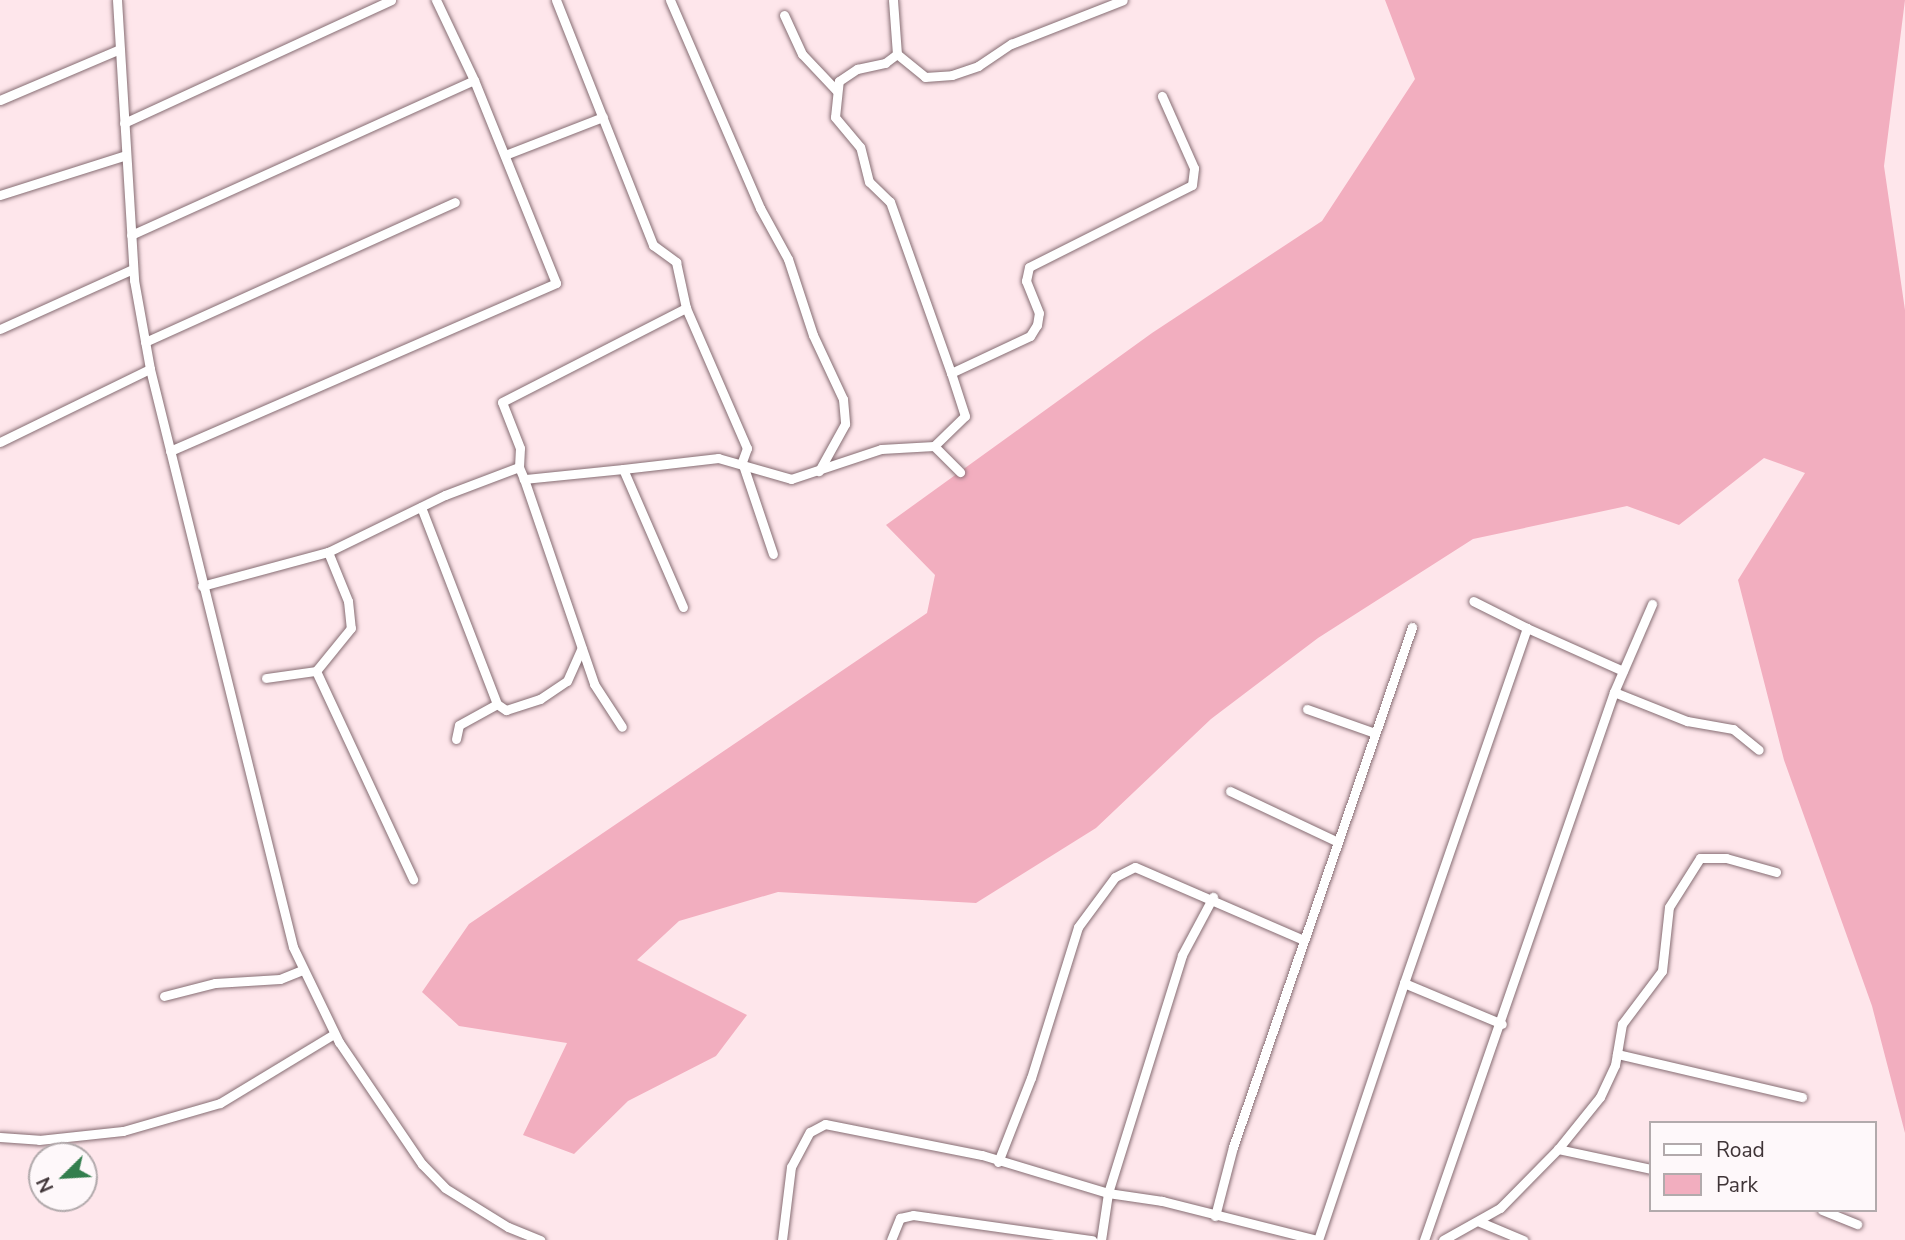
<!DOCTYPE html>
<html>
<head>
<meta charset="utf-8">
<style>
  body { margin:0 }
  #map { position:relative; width:1905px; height:1240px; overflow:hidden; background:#fee6eb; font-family:"Nunito Sans",sans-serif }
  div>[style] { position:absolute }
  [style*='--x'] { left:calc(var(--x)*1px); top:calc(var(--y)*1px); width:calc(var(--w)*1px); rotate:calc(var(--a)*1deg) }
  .green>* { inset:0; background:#f2aebf }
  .roads { filter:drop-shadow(0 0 2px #866d73) drop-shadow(0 0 2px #866d73) }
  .minor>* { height:9px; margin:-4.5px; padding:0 4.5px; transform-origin:4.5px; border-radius:4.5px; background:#fff }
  span { translate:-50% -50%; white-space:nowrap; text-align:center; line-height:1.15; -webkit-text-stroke:7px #fef8fa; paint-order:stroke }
  .legend { position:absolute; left:1649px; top:1121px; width:228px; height:91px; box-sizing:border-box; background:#fef8fa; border:2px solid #b2aaac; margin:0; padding:9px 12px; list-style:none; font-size:21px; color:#3f3437 }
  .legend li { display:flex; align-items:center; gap:14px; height:35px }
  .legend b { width:35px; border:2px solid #b2aaac }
  .north { position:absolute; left:28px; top:1142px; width:70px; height:70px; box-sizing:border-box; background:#fef8fa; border:2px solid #b2aaac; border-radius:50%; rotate:246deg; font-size:19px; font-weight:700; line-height:28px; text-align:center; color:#3f3437 }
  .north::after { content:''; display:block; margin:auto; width:24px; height:32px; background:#327e4d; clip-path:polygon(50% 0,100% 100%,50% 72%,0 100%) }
</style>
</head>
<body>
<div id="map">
  <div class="green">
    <div style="clip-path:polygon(1385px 0,1905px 0,1884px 166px,1905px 310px,1905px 1133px,1872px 1006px,1784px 760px,1738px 580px,1805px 473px,1764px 458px,1679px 525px,1627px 506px,1473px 539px,1318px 638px,1211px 719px,1096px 828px,976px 903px,778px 892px,679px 921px,637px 960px,747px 1015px,716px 1056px,628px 1101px,574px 1154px,523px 1135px,567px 1043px,459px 1026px,422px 992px,469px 924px,927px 613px,935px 575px,886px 525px,1152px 333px,1322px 221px,1415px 79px)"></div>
  </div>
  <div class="roads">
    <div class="minor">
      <div style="--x:117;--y:0;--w:281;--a:86.5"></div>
      <div style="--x:134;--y:280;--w:90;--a:79.8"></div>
      <div style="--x:150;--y:369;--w:595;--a:76.1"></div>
      <div style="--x:293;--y:947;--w:106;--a:64.2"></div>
      <div style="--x:339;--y:1042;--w:148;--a:55.8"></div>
      <div style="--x:422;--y:1164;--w:33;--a:46"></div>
      <div style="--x:445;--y:1188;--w:74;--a:31.8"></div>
      <div style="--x:508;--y:1227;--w:35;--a:22"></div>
      <div style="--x:556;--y:0;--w:264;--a:68.4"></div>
      <div style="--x:653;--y:245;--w:29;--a:36"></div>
      <div style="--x:676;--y:262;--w:47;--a:77.7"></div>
      <div style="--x:686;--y:308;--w:153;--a:66.5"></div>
      <div style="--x:747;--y:448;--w:15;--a:110"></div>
      <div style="--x:742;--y:462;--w:97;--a:71.4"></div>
      <div style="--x:670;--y:0;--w:227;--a:66.6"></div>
      <div style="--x:760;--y:208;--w:58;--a:61.2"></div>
      <div style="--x:788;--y:259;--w:80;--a:71.8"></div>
      <div style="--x:813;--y:335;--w:71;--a:64.9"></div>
      <div style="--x:843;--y:399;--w:25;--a:85"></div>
      <div style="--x:845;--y:424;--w:54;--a:119"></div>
      <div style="--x:893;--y:0;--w:54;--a:85.8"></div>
      <div style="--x:784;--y:15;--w:43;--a:65.2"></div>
      <div style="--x:802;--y:54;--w:50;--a:46.6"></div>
      <div style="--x:0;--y:100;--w:130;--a:-23"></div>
      <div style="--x:124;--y:123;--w:294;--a:-24.7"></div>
      <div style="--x:505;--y:155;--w:105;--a:-21.2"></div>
      <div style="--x:0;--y:195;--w:132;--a:-17.6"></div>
      <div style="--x:131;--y:235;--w:376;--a:-24.3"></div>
      <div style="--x:0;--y:329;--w:146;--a:-24.3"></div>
      <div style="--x:145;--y:342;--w:340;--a:-24.3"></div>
      <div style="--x:951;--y:373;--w:182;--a:-109.6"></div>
      <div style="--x:890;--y:202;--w:29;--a:-136"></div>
      <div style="--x:869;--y:182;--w:36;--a:-104"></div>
      <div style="--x:860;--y:147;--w:39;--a:-130"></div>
      <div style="--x:835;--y:117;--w:36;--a:-84"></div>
      <div style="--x:839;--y:81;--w:22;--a:-34"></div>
      <div style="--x:857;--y:69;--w:29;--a:-12"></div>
      <div style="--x:885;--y:63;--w:15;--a:-37"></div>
      <div style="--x:897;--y:54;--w:36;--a:39"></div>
      <div style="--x:925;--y:77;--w:27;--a:-4"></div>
      <div style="--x:952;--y:75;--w:28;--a:-19"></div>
      <div style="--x:978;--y:66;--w:40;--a:-34"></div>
      <div style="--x:1011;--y:44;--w:120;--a:-21.4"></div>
      <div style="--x:0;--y:442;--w:167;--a:-26"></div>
      <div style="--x:934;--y:446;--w:43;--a:-44.1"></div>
      <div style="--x:965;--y:416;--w:45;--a:-108"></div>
      <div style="--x:951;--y:373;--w:87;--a:-25.1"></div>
      <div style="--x:1030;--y:336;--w:13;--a:-58"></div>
      <div style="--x:1037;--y:325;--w:12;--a:-81"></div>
      <div style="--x:1039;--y:313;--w:35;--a:-112"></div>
      <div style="--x:1026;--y:281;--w:14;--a:-78"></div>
      <div style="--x:1029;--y:267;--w:182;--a:-26.7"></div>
      <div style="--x:1192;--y:185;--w:17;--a:-83"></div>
      <div style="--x:1194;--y:168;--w:79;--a:-114"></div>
      <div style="--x:170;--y:451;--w:421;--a:-23.5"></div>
      <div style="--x:556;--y:283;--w:219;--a:-112"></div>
      <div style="--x:474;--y:80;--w:89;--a:-115.4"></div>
      <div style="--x:623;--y:469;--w:96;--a:-6.6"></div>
      <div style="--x:718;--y:458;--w:76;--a:16"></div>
      <div style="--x:791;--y:479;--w:95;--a:-18.4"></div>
      <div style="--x:881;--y:449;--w:53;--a:-3.2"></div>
      <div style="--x:934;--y:446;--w:37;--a:45"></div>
      <div style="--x:524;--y:479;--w:217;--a:71.1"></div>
      <div style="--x:594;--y:684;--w:51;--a:56.9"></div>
      <div style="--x:421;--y:507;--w:211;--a:68.9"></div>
      <div style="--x:328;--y:552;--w:53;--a:67.8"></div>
      <div style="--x:348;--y:601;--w:27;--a:84"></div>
      <div style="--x:351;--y:628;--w:55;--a:129.1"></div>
      <div style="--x:316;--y:671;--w:230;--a:65"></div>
      <div style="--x:202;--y:586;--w:131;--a:-15.1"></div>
      <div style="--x:328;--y:552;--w:130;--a:-26"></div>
      <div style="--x:445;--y:495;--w:79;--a:-20.7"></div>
      <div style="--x:683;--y:607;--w:150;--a:-113.5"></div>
      <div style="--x:623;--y:469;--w:100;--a:174.2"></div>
      <div style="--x:524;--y:479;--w:13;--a:-113"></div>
      <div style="--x:519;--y:467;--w:19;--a:-87"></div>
      <div style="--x:520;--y:448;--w:49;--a:-111.4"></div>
      <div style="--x:502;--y:402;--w:207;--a:-27.1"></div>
      <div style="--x:1527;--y:628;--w:105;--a:24.1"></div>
      <div style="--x:266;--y:678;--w:50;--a:-8"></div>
      <div style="--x:1614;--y:692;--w:79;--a:21.7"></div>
      <div style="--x:1687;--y:721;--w:47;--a:9.9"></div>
      <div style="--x:1733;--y:729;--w:33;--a:39"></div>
      <div style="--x:1307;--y:709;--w:72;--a:19.4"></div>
      <div style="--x:456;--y:739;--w:14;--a:-78"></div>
      <div style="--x:459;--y:725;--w:43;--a:-28.9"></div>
      <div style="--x:497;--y:704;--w:11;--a:34"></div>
      <div style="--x:506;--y:710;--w:36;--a:-18"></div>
      <div style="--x:540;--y:699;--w:32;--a:-34"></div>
      <div style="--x:567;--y:681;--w:36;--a:-66"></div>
      <div style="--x:1230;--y:791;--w:119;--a:25.3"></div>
      <div style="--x:1404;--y:983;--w:376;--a:-70.9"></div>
      <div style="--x:1527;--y:628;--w:60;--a:-153.4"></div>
      <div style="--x:164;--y:996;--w:53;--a:-14.3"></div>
      <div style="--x:215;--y:983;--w:65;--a:-3.5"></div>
      <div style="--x:280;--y:979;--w:24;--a:-22"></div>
      <div style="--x:1617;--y:1054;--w:190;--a:13.1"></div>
      <div style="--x:0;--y:1137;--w:39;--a:4"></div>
      <div style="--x:39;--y:1140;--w:84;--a:-6.1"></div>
      <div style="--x:123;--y:1131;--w:101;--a:-16.1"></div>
      <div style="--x:220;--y:1103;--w:133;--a:-31.2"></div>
      <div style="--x:1558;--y:1149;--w:95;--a:12.1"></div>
      <div style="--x:998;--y:1162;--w:90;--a:-68.6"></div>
      <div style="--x:1031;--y:1078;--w:158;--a:-72.7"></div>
      <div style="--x:1078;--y:927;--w:62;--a:-53.5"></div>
      <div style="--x:1115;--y:877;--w:22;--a:-27"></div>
      <div style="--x:1135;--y:867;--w:184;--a:23.4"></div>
      <div style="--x:1822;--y:1210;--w:38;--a:22"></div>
      <div style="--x:1215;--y:1216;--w:71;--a:-75.4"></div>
      <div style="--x:1233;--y:1147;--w:550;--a:-71"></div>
      <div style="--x:1480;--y:1222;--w:47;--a:22.7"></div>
      <div style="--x:782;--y:1240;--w:74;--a:-83"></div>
      <div style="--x:791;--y:1167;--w:40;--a:-62"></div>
      <div style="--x:810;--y:1132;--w:17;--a:-28"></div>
      <div style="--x:825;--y:1124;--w:160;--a:11.2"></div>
      <div style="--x:982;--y:1155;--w:132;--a:16.8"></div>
      <div style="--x:1108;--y:1193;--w:249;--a:-72.7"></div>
      <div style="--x:1182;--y:955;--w:66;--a:-61.9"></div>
      <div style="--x:891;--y:1240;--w:24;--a:-68"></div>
      <div style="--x:900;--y:1218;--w:13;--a:-13"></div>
      <div style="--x:913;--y:1215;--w:181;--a:8"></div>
      <div style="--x:1101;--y:1240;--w:48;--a:-81.5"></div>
      <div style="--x:1108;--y:1193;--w:55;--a:8.4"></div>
      <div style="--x:1162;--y:1201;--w:160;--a:14.1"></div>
      <div style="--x:1318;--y:1240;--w:271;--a:-71.5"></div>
      <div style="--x:1404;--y:983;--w:106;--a:22.7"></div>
      <div style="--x:1424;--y:1240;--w:580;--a:-70.88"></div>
      <div style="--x:1614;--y:692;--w:96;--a:-66.6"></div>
      <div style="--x:1443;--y:1240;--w:65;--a:-29.3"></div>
      <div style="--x:1500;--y:1208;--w:83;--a:-45.5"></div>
      <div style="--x:1558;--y:1149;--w:67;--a:-51.1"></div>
      <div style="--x:1600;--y:1097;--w:35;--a:-65"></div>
      <div style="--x:1615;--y:1065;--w:42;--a:-80.3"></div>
      <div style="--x:1622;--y:1024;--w:66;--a:-53"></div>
      <div style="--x:1662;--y:971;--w:64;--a:-83.8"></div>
      <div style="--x:1669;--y:907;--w:58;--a:-57.7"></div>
      <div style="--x:1700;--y:858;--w:26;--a:0"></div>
      <div style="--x:1726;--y:858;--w:52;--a:15.6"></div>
    </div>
  </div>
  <ul class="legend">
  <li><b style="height:9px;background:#fff"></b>Road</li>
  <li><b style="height:19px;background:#f2aebf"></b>Park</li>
  </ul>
  <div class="north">N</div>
</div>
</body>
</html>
